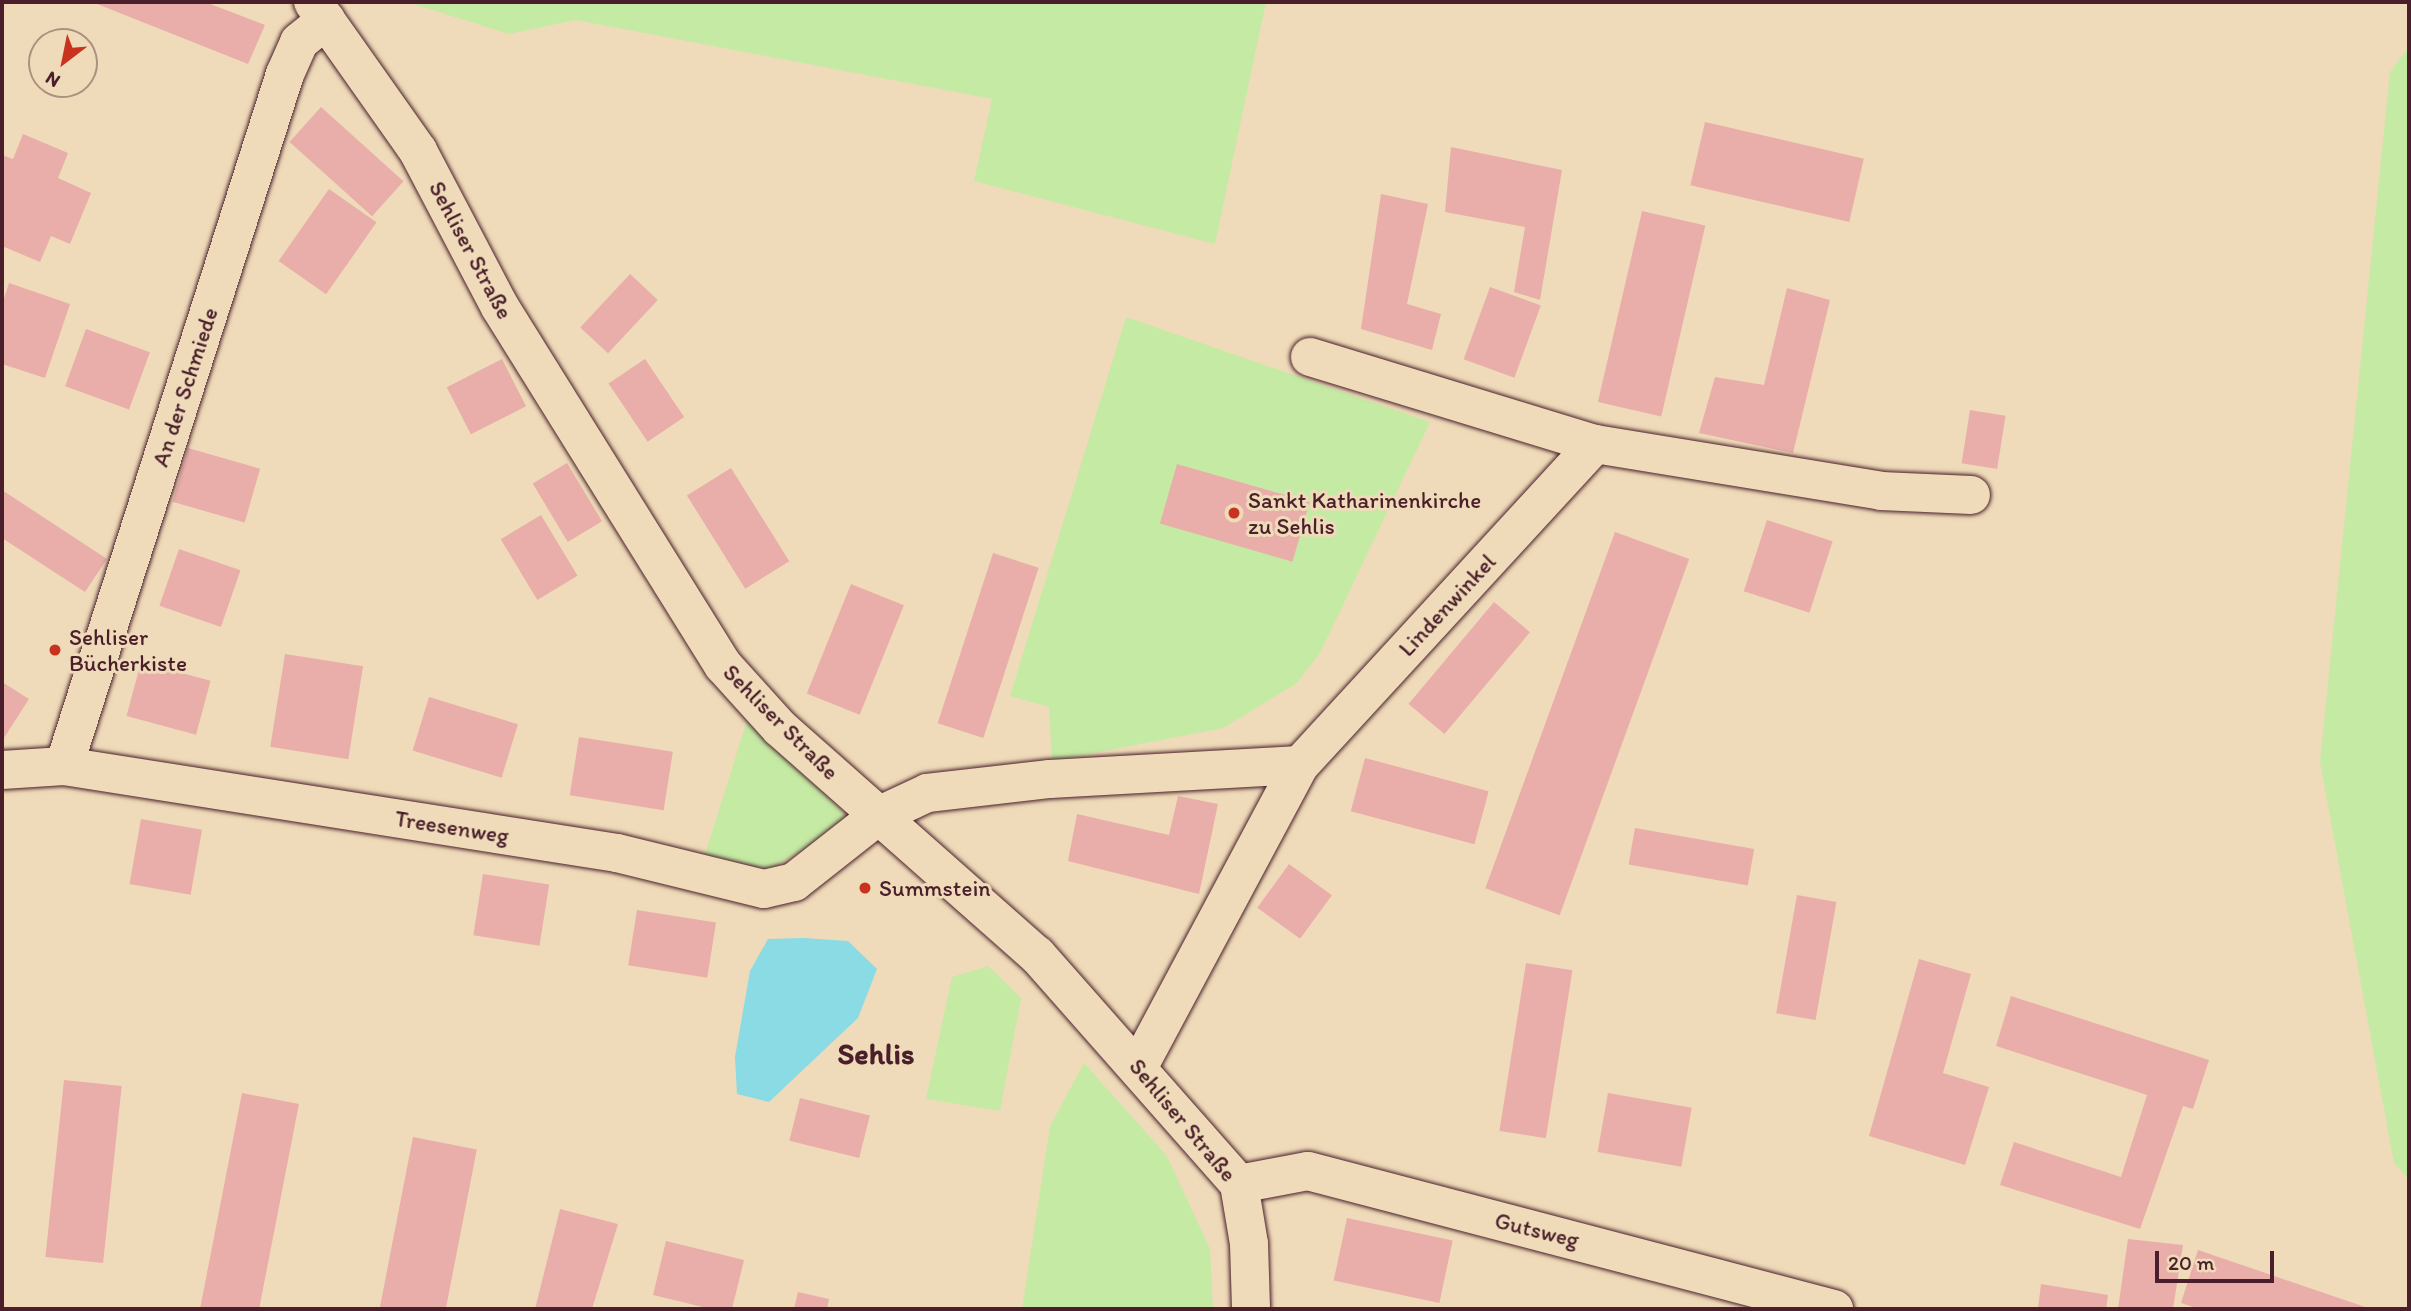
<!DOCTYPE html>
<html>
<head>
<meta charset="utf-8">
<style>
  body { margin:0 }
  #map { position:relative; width:2411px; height:1311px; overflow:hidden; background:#efdbb9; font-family:Itim,sans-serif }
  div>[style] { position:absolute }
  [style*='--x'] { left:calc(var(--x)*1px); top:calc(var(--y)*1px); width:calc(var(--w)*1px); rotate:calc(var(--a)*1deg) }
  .green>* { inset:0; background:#c5eaa4 }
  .water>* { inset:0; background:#8adbe4 }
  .building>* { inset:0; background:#e9aea9; transform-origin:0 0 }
  .roads { filter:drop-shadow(0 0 2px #4a1f2b) drop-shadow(0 0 2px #4a1f2b) }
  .minor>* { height:38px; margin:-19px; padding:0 19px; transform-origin:19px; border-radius:19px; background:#efdbb9 }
  .dots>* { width:19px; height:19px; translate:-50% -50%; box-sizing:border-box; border:4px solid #efdbb9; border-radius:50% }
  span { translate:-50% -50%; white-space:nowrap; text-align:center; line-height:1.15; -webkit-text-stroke:6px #efdbb9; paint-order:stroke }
  .street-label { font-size:23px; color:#4a1f2b }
  .poi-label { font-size:23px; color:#4a1f2b }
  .left { translate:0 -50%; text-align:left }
  .district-label { font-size:30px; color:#4a1f2b; font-weight:700 }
  .frame { position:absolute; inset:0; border:4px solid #4a1f2b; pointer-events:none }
  .north { position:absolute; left:28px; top:28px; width:70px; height:70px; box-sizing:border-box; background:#efdbb9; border:2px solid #ad9080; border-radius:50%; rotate:212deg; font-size:19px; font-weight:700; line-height:28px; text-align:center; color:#4a1f2b }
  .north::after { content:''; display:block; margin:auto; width:24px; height:32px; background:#c8321e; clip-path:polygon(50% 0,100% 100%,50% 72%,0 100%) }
  .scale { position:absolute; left:2155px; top:1251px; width:119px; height:32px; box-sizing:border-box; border:4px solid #4a1f2b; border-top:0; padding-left:9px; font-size:21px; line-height:24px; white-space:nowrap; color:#4a1f2b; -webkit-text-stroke:5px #efdbb9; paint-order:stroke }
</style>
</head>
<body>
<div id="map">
  <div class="green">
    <div style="clip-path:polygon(407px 2px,1266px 2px,1215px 244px,974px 181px,992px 99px,576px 20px,509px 34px)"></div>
    <div style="clip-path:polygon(2409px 47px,2409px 1180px,2394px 1163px,2320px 762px,2390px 72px)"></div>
    <div style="clip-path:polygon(1126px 317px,1430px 422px,1320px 653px,1297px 683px,1223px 728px,1052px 761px,1049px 707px,1010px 696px)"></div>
    <div style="clip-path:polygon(751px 708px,851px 822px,768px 870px,702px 864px)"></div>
    <div style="clip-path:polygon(988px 966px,1021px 998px,1000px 1111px,926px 1099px,952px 977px)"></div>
    <div style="clip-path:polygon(1084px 1063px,1167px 1156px,1210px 1249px,1213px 1309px,1022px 1309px,1050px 1126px)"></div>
  </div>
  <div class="water">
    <div style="clip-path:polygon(804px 938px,848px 941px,877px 969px,858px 1018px,769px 1102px,737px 1094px,735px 1057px,750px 971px,768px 939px)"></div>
  </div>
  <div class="building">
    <div style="clip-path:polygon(92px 2px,205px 2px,265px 25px,248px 64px)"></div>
    <div style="left:321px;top:107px;width:111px;height:47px;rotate:42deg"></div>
    <div style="left:1705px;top:122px;width:163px;height:65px;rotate:13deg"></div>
    <div style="clip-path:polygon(23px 134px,68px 153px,58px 178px,91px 193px,70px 244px,51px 236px,40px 262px,2px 246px,2px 155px,13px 159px)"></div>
    <div style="clip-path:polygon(1451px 147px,1562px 170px,1540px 300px,1514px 292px,1525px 227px,1445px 212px)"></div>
    <div style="left:329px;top:189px;width:58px;height:88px;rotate:35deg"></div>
    <div style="clip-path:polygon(1381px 194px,1428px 204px,1407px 304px,1441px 314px,1432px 350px,1361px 329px)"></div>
    <div style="left:1642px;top:211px;width:65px;height:196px;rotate:13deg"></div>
    <div style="left:630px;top:274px;width:38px;height:73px;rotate:43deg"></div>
    <div style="clip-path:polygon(9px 283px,70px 304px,45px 378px,2px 364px,2px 305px)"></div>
    <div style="left:1490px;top:287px;width:54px;height:77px;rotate:20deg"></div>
    <div style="clip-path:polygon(1787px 288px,1830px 300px,1793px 453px,1699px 433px,1715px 377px,1764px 385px)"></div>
    <div style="left:86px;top:329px;width:68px;height:61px;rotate:20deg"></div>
    <div style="left:502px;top:359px;width:53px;height:62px;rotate:63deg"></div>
    <div style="left:645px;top:359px;width:70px;height:44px;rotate:56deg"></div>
    <div style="left:1970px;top:410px;width:36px;height:54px;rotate:9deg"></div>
    <div style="left:188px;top:448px;width:75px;height:56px;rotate:16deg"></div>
    <div style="left:567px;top:463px;width:68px;height:40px;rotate:59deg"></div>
    <div style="left:1177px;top:464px;width:138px;height:62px;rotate:16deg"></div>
    <div style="left:731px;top:468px;width:110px;height:52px;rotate:58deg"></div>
    <div style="clip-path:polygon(2px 490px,107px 559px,85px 592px,2px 538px)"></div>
    <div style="left:541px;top:515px;width:71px;height:47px;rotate:59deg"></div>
    <div style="left:1767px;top:520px;width:69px;height:75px;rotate:18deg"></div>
    <div style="left:1615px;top:532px;width:79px;height:379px;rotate:20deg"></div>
    <div style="left:179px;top:549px;width:65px;height:60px;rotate:19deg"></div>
    <div style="left:993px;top:553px;width:48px;height:179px;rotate:18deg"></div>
    <div style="left:851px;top:584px;width:57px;height:118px;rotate:22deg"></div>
    <div style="left:1494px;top:602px;width:47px;height:133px;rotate:40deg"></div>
    <div style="left:285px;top:654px;width:79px;height:94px;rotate:9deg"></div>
    <div style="left:141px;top:662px;width:72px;height:56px;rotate:15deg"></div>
    <div style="clip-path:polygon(2px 682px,29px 699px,2px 741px)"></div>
    <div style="left:429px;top:697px;width:93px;height:56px;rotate:17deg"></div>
    <div style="left:579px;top:737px;width:95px;height:59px;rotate:9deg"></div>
    <div style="left:1365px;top:758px;width:128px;height:55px;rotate:15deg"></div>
    <div style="clip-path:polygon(1178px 796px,1218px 804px,1199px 894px,1068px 861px,1077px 814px,1169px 835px)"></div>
    <div style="left:141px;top:819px;width:62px;height:66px;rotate:10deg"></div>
    <div style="left:1635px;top:828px;width:121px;height:37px;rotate:10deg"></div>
    <div style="left:1289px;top:864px;width:53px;height:54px;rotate:36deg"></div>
    <div style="left:483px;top:874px;width:67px;height:62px;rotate:9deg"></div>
    <div style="left:1797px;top:895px;width:40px;height:120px;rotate:10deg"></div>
    <div style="left:637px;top:910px;width:80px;height:56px;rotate:9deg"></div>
    <div style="clip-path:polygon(1919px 959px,1971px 974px,1943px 1073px,1989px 1087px,1965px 1165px,1869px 1136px)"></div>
    <div style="left:1526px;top:963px;width:47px;height:170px;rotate:9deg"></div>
    <div style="clip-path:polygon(2011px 996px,2209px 1060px,2193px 1109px,2183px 1106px,2140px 1229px,2000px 1185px,2014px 1142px,2121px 1177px,2147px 1095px,1996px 1046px)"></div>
    <div style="left:64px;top:1080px;width:58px;height:178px;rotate:6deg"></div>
    <div style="left:242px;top:1093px;width:58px;height:220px;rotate:11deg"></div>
    <div style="left:1608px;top:1093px;width:85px;height:60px;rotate:10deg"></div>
    <div style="left:800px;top:1098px;width:72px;height:44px;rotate:14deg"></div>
    <div style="left:413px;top:1137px;width:65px;height:175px;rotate:11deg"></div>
    <div style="clip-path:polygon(560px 1209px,618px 1224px,592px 1309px,535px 1309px)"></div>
    <div style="left:1347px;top:1218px;width:108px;height:64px;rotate:12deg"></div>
    <div style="clip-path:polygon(2128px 1239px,2183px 1245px,2173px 1309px,2118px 1309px)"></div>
    <div style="clip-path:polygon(666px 1241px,744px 1260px,732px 1309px,711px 1309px,653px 1295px)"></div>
    <div style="clip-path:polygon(2198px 1250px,2371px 1309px,2200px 1309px,2181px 1303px)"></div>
    <div style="clip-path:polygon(2041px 1284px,2108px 1295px,2106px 1309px,2038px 1309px)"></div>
    <div style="clip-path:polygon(798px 1292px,829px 1299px,827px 1309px,794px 1309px)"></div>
  </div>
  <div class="roads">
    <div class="minor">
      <div style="--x:313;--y:2;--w:182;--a:54.8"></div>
      <div style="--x:418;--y:151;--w:176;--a:62.3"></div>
      <div style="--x:500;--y:307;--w:422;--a:58.1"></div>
      <div style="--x:723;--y:665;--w:85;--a:47.9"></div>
      <div style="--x:780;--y:728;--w:343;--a:41.5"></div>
      <div style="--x:1037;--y:955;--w:305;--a:48.6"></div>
      <div style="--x:1239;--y:1184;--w:61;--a:80.5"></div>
      <div style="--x:1249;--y:1244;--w:65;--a:88.2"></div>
      <div style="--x:1310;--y:357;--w:298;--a:17"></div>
      <div style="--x:64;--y:766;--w:726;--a:-72.29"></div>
      <div style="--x:285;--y:74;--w:35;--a:-66"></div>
      <div style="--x:299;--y:42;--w:35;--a:-39"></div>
      <div style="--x:2;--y:770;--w:62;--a:-3.7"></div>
      <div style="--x:64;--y:766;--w:560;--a:8.94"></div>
      <div style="--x:617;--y:853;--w:151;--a:13.8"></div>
      <div style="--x:764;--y:889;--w:31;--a:-13"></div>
      <div style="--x:794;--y:882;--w:107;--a:-38.2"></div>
      <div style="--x:878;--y:816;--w:54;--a:-25.1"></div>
      <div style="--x:927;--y:793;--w:124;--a:-6.5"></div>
      <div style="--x:1050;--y:779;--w:250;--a:-3.2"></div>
      <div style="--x:1139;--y:1066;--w:341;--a:-61.9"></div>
      <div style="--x:1300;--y:765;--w:436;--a:-47.4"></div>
      <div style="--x:1595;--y:444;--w:290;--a:9.3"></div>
      <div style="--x:1881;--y:491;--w:90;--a:2.5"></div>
      <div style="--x:1239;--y:1184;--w:70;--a:-10.7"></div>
      <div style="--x:1308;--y:1171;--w:544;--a:14.7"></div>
    </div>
  </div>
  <div class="dots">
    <div style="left:1234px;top:513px;background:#c8321e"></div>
    <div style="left:55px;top:650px;background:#c8321e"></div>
    <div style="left:865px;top:888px;background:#c8321e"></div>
  </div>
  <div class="street-label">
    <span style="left:471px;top:250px;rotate:62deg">Sehliser Straße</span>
    <span style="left:185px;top:387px;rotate:-72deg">An der Schmiede</span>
    <span style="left:1447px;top:605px;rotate:-47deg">Lindenwinkel</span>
    <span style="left:781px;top:722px;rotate:45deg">Sehliser Straße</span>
    <span style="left:452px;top:827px;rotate:9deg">Treesenweg</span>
    <span style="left:1183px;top:1120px;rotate:50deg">Sehliser Straße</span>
    <span style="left:1537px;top:1230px;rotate:14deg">Gutsweg</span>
  </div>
  <div class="poi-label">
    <span class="left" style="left:1248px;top:513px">Sankt Katharinenkirche<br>zu Sehlis</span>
    <span class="left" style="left:69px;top:650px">Sehliser<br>Bücherkiste</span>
    <span class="left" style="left:879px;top:888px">Summstein</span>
  </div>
  <div class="district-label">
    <span style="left:876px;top:1054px">Sehlis</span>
  </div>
  <div class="frame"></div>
  <div class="north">N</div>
  <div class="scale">20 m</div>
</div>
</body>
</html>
